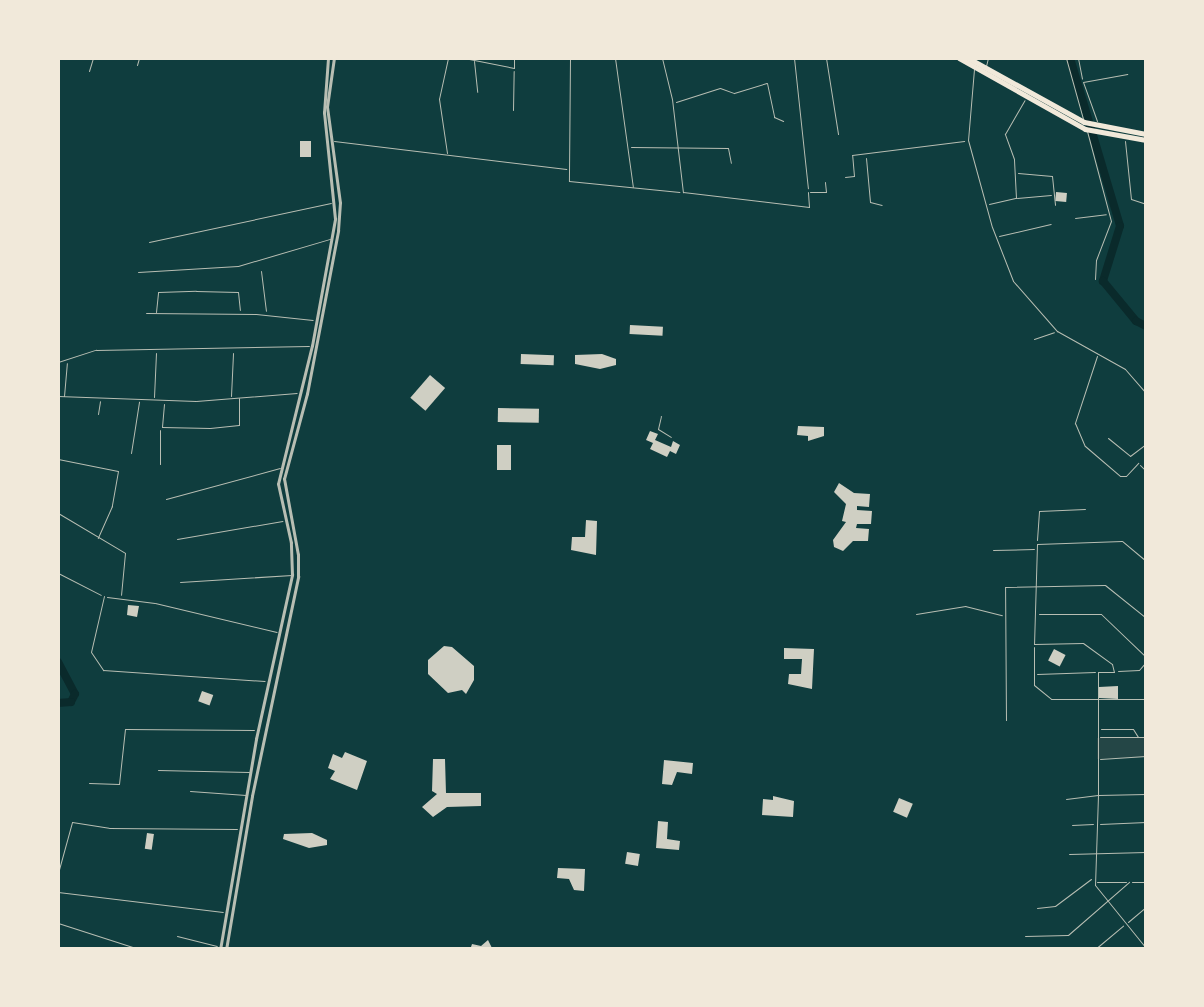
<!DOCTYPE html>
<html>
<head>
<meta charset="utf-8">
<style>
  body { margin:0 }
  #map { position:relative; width:1204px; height:1007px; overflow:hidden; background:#0f3d3e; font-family:"Public Sans",sans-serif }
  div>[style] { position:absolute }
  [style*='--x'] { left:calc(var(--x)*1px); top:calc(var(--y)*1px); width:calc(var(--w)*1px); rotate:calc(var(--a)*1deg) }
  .green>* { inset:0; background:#244646 }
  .river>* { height:8px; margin:-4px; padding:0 4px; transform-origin:4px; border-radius:4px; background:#0a2a2b }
  .building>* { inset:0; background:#cfcfc3; transform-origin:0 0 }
  .minor>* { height:1px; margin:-0.5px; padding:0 0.5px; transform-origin:0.5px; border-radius:0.5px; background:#b8beb3 }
  .tertiary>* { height:2.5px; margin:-1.25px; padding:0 1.25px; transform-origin:1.25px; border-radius:1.25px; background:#b8beb3 }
  .trunk>* { height:5px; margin:-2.5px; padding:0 2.5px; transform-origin:2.5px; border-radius:2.5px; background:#f1e9da }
  span { translate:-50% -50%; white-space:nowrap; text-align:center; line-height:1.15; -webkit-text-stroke:10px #f1e9da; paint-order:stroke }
  .frame { position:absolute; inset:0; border:60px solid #f1e9da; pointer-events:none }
</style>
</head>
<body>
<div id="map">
  <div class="green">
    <div style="clip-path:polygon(1146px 737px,1146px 763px,1146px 757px,1097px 759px,1097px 738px)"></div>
  </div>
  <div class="river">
    <div style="--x:1070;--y:58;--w:175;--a:73.4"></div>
    <div style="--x:1120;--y:226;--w:58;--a:107.2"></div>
    <div style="--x:1103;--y:281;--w:52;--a:50.5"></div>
    <div style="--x:1136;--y:321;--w:11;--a:27"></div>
    <div style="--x:58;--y:662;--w:36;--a:62"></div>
    <div style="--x:75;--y:694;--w:9;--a:117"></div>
    <div style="--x:71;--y:702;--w:13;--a:176"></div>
  </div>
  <div class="building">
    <div style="left:300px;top:141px;width:11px;height:16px"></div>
    <div style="left:1056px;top:192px;width:11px;height:9px;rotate:5deg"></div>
    <div style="left:630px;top:325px;width:33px;height:9px;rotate:3deg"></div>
    <div style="left:521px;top:354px;width:33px;height:10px;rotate:2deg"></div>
    <div style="clip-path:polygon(602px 354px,616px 359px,616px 365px,600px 369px,575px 364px,575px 355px)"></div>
    <div style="left:430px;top:375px;width:20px;height:30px;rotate:41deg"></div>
    <div style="left:498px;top:408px;width:41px;height:14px;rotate:1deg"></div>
    <div style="clip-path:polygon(798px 426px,824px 427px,824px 436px,808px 441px,808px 436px,797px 435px)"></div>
    <div style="clip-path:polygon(650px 431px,658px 434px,655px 440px,671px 447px,673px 441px,680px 445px,676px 454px,670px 451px,667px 457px,650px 449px,653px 443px,646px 440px)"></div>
    <div style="left:497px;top:445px;width:14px;height:25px"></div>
    <div style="clip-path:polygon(839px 483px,854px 493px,870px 494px,869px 507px,857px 506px,857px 510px,872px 511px,871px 524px,857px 524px,856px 528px,869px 529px,868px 541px,853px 541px,843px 551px,834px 547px,833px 540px,846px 522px,842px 521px,846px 504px,834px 492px)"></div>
    <div style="clip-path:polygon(586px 520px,597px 521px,596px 555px,571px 550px,572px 537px,585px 537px)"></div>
    <div style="clip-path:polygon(128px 605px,139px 606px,137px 617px,127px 615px)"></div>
    <div style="clip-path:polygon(444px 646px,452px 647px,474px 666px,474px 680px,466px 694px,462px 690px,448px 693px,428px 674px,428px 660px)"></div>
    <div style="clip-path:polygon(784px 648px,814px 649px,812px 689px,788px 684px,789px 674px,801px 674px,802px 659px,784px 659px)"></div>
    <div style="left:1054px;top:649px;width:13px;height:13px;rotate:27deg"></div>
    <div style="clip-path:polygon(1118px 686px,1118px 699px,1099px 698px,1099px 687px)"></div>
    <div style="left:202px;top:691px;width:12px;height:11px;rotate:20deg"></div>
    <div style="clip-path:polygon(345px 752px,367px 761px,357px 790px,330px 779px,335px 771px,328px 768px,333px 754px,342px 758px)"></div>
    <div style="clip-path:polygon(433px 759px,445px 759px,446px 793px,481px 793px,481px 806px,447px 807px,433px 817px,422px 807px,437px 794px,432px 791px)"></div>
    <div style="clip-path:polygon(664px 760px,693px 763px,692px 774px,677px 772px,672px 785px,662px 784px)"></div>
    <div style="clip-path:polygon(773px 796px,794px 801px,793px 817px,762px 815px,763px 799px,773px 800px)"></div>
    <div style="left:899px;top:798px;width:15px;height:15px;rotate:23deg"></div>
    <div style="clip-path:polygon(658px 821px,668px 822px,667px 839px,680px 841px,679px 850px,656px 848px)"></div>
    <div style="left:147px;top:833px;width:7px;height:16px;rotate:8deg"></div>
    <div style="clip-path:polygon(312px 833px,327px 840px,327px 845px,309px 848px,283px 839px,284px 834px)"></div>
    <div style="left:627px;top:852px;width:13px;height:12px;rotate:9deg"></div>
    <div style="clip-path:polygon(558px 868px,585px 869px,584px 891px,574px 890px,569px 879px,557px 878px)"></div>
    <div style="clip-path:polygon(488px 940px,493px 950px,470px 950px,472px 944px,481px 946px)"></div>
  </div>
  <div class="minor">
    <div style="--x:464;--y:58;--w:51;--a:11.3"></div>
    <div style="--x:514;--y:68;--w:10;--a:-90"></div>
    <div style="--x:570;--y:58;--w:123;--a:90.5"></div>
    <div style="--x:569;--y:181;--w:111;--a:5.7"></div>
    <div style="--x:615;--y:58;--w:130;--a:82.1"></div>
    <div style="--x:662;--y:58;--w:42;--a:76.3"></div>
    <div style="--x:672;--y:99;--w:94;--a:83.3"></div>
    <div style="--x:683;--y:192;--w:127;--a:6.8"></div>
    <div style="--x:809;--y:207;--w:15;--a:-94"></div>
    <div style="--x:794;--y:58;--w:131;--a:83.9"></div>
    <div style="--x:826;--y:58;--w:77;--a:81"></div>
    <div style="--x:1066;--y:58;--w:63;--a:74.4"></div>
    <div style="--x:1078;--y:58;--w:21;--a:79"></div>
    <div style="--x:474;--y:61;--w:31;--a:84"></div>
    <div style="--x:137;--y:65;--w:7;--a:-74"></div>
    <div style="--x:986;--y:66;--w:8;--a:-76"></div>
    <div style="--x:974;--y:69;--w:71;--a:94.8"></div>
    <div style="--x:968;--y:140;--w:90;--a:74.6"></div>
    <div style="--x:992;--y:227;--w:58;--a:68.7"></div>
    <div style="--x:1013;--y:281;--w:67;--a:48.7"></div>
    <div style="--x:1057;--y:331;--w:78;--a:29.2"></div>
    <div style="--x:1125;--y:369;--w:32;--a:49"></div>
    <div style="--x:89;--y:71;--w:14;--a:-73"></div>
    <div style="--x:676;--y:102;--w:46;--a:-17.7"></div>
    <div style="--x:720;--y:88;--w:15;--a:20"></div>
    <div style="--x:734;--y:93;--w:34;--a:-17"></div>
    <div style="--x:767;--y:83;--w:35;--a:78"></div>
    <div style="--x:774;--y:117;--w:10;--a:24"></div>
    <div style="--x:513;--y:110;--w:39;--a:-89"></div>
    <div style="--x:1097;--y:121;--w:41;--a:-109.7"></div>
    <div style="--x:1083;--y:82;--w:45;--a:-10.3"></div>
    <div style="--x:1087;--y:131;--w:93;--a:75.1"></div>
    <div style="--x:1111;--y:221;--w:42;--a:111"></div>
    <div style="--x:1096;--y:260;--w:19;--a:93"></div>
    <div style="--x:334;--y:141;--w:234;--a:6.9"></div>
    <div style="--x:1125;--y:141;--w:58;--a:84.1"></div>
    <div style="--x:1131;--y:199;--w:16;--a:18"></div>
    <div style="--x:631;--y:147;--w:97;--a:0.6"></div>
    <div style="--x:728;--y:148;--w:15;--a:79"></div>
    <div style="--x:447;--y:153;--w:55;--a:-98.4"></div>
    <div style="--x:439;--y:99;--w:42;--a:-77.6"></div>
    <div style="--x:866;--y:158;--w:44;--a:84.8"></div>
    <div style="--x:870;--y:202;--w:12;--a:14"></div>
    <div style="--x:1018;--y:173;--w:34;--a:5"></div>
    <div style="--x:1052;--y:176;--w:29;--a:84"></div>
    <div style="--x:845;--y:177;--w:9;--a:-6"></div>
    <div style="--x:854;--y:176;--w:21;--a:-95"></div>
    <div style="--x:852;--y:155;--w:113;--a:-7.1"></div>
    <div style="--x:810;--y:192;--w:16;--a:0"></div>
    <div style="--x:826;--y:192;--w:10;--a:-96"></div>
    <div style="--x:1017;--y:198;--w:34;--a:-5"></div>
    <div style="--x:989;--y:204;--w:28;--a:-13"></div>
    <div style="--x:1016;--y:198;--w:39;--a:-93"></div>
    <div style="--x:1014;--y:159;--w:27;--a:-110"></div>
    <div style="--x:1005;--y:134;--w:39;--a:-60"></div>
    <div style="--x:1075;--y:218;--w:31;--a:-7"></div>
    <div style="--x:999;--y:236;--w:53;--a:-13"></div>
    <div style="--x:149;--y:242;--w:186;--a:-12.1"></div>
    <div style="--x:261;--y:271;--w:40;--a:82.9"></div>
    <div style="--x:138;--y:272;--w:100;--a:-3.4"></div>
    <div style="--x:238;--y:266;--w:96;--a:-16.4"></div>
    <div style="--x:156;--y:312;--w:20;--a:-84"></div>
    <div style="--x:158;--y:292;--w:38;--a:-2"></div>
    <div style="--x:196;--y:291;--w:42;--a:1.4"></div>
    <div style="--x:238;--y:292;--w:18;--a:84"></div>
    <div style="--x:146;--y:313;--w:110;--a:0.5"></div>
    <div style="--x:256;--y:314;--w:57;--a:6"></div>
    <div style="--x:1034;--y:339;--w:21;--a:-19"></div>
    <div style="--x:1097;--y:356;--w:71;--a:108.2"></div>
    <div style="--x:1075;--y:423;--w:25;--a:67"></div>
    <div style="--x:1085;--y:446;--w:46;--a:40.6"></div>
    <div style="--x:1120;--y:476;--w:6;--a:0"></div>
    <div style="--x:1126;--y:476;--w:18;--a:-47"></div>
    <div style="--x:58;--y:362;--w:40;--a:-18"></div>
    <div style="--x:96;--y:350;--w:213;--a:-1.1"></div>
    <div style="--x:58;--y:396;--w:138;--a:2.1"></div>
    <div style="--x:196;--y:401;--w:101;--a:-4.5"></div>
    <div style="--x:64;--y:396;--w:33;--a:-85"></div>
    <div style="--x:231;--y:396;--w:43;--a:-87.3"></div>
    <div style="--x:154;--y:397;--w:44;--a:-87.4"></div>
    <div style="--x:164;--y:404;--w:23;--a:95"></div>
    <div style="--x:162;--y:427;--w:48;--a:1.2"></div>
    <div style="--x:210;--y:428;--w:29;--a:-6"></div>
    <div style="--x:239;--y:425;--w:27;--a:-90"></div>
    <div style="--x:98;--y:414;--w:13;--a:-81"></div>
    <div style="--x:661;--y:416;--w:13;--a:103"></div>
    <div style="--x:658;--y:429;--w:15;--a:32"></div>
    <div style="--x:1108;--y:438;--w:28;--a:39"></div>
    <div style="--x:1130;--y:456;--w:20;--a:-37"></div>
    <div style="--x:131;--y:453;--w:52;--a:-81.1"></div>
    <div style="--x:58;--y:459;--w:61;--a:11.3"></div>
    <div style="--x:118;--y:471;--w:36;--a:100"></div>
    <div style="--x:112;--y:506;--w:35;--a:114"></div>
    <div style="--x:160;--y:464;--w:34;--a:-90"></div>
    <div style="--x:1140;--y:465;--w:8;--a:45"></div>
    <div style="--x:166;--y:499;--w:118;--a:-15.2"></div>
    <div style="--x:58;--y:513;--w:78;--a:30.8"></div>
    <div style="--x:125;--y:553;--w:42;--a:95.4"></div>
    <div style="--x:177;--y:539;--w:107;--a:-9.7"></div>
    <div style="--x:1037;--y:540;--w:29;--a:-86"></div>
    <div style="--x:1039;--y:511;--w:46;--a:-2.5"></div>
    <div style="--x:993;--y:550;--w:41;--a:-1.4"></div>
    <div style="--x:1146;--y:561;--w:31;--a:-140"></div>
    <div style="--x:1122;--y:541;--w:85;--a:178"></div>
    <div style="--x:1037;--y:544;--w:100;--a:91.7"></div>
    <div style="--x:1034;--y:644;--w:49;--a:-1.2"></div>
    <div style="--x:1083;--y:643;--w:36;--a:36"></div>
    <div style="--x:1112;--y:664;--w:8;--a:76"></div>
    <div style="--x:1114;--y:672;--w:16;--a:180"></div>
    <div style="--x:1098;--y:672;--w:123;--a:90"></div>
    <div style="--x:1098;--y:795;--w:48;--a:-1.2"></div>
    <div style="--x:58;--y:573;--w:48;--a:27.1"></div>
    <div style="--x:180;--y:582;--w:112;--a:-3.6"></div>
    <div style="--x:104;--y:596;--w:57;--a:103.1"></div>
    <div style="--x:91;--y:652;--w:22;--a:56"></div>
    <div style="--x:103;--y:670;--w:162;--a:3.9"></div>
    <div style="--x:107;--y:597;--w:48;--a:7.1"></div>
    <div style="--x:155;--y:603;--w:125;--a:13.4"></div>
    <div style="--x:916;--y:614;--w:50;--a:-9.3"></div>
    <div style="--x:965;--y:606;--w:38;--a:14"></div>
    <div style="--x:1039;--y:614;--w:62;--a:0"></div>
    <div style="--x:1101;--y:614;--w:62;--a:43.7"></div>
    <div style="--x:1034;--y:647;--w:38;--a:90"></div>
    <div style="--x:1034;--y:685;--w:22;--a:39"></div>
    <div style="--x:1051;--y:699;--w:95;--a:0"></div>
    <div style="--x:1118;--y:671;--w:21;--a:-3"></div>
    <div style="--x:1139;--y:670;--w:11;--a:-49"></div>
    <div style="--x:1037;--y:674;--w:58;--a:-2"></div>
    <div style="--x:1006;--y:720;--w:133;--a:-90.4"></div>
    <div style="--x:1005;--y:587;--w:100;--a:-1.1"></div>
    <div style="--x:1105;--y:585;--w:53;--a:38.8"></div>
    <div style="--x:1101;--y:729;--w:32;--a:0"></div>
    <div style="--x:1133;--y:729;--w:9;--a:58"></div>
    <div style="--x:1100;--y:737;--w:46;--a:0"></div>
    <div style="--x:1100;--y:759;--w:46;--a:-3.7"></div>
    <div style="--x:158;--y:770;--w:91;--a:1.3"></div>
    <div style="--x:89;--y:783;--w:30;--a:2"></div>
    <div style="--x:119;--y:784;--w:55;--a:-83.8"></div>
    <div style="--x:125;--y:729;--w:129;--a:0.4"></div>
    <div style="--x:190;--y:791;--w:56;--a:4.1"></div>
    <div style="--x:1066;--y:799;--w:32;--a:-7"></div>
    <div style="--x:1098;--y:795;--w:90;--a:91.9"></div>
    <div style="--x:1095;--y:885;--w:81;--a:51"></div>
    <div style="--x:1100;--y:824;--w:46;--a:-2.5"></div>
    <div style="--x:1072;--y:825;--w:21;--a:-3"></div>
    <div style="--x:1069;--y:854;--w:77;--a:-1.5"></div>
    <div style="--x:58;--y:873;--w:53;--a:-74.6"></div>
    <div style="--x:72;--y:822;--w:37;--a:9"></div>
    <div style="--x:109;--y:828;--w:128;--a:0.4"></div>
    <div style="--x:1097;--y:882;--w:29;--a:0"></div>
    <div style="--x:1132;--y:882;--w:14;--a:0"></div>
    <div style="--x:58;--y:892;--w:166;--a:6.9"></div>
    <div style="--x:1037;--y:908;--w:18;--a:-6"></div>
    <div style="--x:1055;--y:906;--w:45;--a:-36.9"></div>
    <div style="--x:1128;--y:922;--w:23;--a:-40"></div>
    <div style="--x:58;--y:923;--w:88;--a:17.8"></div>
    <div style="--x:177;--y:936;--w:41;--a:14"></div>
    <div style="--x:1025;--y:936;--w:43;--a:-1.3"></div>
    <div style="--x:1068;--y:935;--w:81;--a:-41"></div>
    <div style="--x:1094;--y:950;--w:38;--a:-40"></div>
    <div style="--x:1146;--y:950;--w:1;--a:-90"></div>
  </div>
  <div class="tertiary">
    <div style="--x:220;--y:950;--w:214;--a:-80.3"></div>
    <div style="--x:256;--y:739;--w:168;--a:-77.6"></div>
    <div style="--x:292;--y:575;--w:32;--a:-92"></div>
    <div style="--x:291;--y:543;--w:60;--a:-102.4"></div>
    <div style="--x:278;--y:484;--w:142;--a:-76.2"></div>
    <div style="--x:312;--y:346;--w:129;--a:-79.7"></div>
    <div style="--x:335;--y:219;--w:107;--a:-95.9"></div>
    <div style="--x:324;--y:113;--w:55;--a:-85.8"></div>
    <div style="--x:226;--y:950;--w:156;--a:-80.4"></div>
    <div style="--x:252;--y:796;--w:224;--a:-78.1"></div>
    <div style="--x:298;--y:577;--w:22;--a:-90"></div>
    <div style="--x:298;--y:555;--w:77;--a:-100.4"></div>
    <div style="--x:284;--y:479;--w:88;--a:-74.9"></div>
    <div style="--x:307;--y:394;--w:166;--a:-79.2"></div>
    <div style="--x:338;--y:231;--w:28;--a:-86"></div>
    <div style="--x:340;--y:203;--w:97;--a:-97.7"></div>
    <div style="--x:327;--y:107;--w:49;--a:-81.9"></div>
  </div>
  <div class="trunk">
    <div style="--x:959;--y:58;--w:145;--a:29.4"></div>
    <div style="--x:1085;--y:129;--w:62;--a:10.2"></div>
    <div style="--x:968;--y:58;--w:132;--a:28.9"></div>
    <div style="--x:1084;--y:122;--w:63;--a:11"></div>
  </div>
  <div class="frame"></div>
</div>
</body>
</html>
